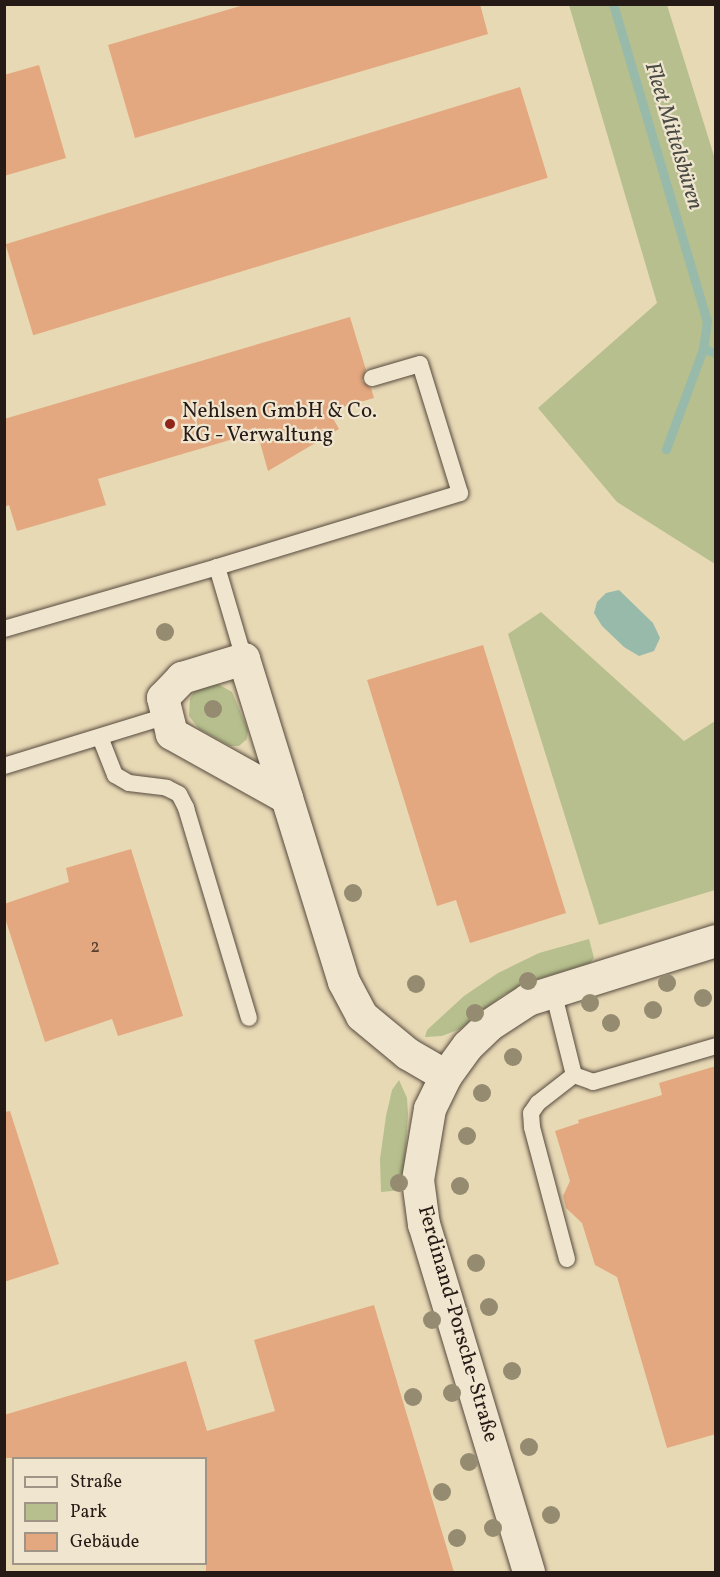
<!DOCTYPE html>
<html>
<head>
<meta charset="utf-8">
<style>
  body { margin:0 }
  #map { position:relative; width:720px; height:1577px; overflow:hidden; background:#e8d9b5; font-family:Vollkorn,serif }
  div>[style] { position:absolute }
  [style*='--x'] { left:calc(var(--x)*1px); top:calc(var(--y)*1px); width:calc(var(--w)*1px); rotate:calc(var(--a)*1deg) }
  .green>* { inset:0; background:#b6bf8d }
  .water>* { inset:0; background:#97baab }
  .stream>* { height:9px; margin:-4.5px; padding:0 4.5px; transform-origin:4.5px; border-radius:4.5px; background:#97baab }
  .building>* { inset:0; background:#e3a87f; transform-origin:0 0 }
  .roads { filter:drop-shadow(0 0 2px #564a3e) drop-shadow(0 0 2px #564a3e) }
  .service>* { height:16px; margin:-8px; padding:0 8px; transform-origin:8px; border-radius:8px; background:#f0e6cf }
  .minor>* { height:32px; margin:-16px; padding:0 16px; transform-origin:16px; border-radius:16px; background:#f0e6cf }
  .trees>* { width:18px; height:18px; margin:-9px; border-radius:50%; background:#958b71 }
  .dots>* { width:16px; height:16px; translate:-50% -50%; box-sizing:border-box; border:3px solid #f0e6cf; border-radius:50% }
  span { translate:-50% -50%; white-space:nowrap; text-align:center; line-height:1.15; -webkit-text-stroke:4.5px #f0e6cf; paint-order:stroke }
  .number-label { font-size:18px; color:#553e30 }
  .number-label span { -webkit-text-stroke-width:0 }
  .poi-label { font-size:21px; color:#261a16 }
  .left { translate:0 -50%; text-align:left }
  .street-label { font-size:21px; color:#261a16 }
  .water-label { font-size:22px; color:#484a43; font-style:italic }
  .frame { position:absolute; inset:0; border:6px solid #261a16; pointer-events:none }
  .legend { position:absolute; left:12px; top:1457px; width:195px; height:108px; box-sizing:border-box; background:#f0e6cf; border:2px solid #9f9485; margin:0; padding:8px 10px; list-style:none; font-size:18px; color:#261a16 }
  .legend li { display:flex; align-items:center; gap:12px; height:30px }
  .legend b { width:30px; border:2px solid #9f9485 }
</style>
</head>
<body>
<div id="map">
  <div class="green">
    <div style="clip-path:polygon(569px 5px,667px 5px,715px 159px,715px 564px,617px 502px,538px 408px,657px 303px)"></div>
    <div style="clip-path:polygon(541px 612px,684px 741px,715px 721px,715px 890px,599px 925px,508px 634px)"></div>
    <div style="clip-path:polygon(218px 684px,232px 692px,248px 730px,247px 739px,239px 746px,230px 746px,199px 729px,189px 716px,190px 699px,194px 692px,201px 687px)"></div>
    <div style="clip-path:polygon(589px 939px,594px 958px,590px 963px,541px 978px,503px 995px,460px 1029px,442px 1036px,425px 1037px,427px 1030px,464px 996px,498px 973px,539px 953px)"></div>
    <div style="clip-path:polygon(399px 1080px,407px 1098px,408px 1114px,403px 1190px,381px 1192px,380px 1159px,386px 1116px,392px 1090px)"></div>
  </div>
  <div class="water">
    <div style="clip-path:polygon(619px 590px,653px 623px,660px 638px,654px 651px,639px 656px,624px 647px,602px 626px,594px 613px,597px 602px,606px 593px)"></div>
  </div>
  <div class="stream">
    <div style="--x:613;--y:4;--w:331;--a:73.5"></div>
    <div style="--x:707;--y:321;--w:28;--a:98"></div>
    <div style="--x:703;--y:349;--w:107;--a:110.3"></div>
    <div style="--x:703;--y:349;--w:14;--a:17"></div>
  </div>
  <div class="building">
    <div style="clip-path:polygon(247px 4px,480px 4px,488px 34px,135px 138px,108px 45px)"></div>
    <div style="clip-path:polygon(39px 65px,66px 158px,4px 176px,4px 75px)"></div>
    <div style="left:520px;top:87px;width:95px;height:538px;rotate:73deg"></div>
    <div style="clip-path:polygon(350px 317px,366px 370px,362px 381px,371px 388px,374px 398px,329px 411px,339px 429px,268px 471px,257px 432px,98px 479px,106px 505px,17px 531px,9px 505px,4px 507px,4px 419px)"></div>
    <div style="clip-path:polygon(483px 645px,566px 913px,470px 943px,456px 900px,437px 906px,367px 680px)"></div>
    <div style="clip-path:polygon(131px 849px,183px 1016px,118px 1036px,112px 1019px,45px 1042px,4px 915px,4px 904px,69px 882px,66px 868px)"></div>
    <div style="clip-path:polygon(716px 1066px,716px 1434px,667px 1448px,617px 1277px,595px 1265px,582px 1223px,566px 1208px,563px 1196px,570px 1181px,555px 1131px,579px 1123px,578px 1120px,662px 1095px,659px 1083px)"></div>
    <div style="clip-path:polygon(10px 1111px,59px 1264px,4px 1282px,4px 1112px)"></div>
    <div style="clip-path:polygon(374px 1305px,454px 1572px,206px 1572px,206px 1458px,4px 1458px,4px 1415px,186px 1361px,207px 1431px,275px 1411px,254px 1340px)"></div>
  </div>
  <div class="roads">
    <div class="service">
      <div style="--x:217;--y:567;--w:254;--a:-16.9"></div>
      <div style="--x:460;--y:493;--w:135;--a:-107.2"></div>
      <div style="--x:420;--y:364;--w:50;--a:163.7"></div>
      <div style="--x:4;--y:629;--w:222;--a:-16.2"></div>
      <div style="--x:217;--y:567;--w:96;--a:73.6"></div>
      <div style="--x:100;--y:737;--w:41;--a:68.5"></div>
      <div style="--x:115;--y:775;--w:16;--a:30"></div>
      <div style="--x:129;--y:783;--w:38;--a:7"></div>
      <div style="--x:167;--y:788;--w:13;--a:27"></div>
      <div style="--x:179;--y:794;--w:16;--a:63"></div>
      <div style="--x:186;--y:808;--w:219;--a:73.3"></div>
      <div style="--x:4;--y:766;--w:170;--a:-17.1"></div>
      <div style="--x:553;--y:991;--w:87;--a:76"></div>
      <div style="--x:574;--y:1075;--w:20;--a:20"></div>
      <div style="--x:593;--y:1082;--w:128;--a:-16.3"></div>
      <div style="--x:567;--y:1259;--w:137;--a:-104.9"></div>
      <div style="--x:532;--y:1127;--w:14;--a:-94"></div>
      <div style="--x:531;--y:1113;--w:12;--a:-55"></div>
      <div style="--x:538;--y:1103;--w:46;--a:-37.9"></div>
    </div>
    <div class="minor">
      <div style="--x:287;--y:798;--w:132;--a:-150.9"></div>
      <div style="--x:172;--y:734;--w:37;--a:-104"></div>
      <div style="--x:163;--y:698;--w:28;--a:-46"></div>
      <div style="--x:182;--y:678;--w:65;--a:-17"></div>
      <div style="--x:244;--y:659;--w:338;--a:72.8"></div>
      <div style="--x:344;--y:982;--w:38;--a:62"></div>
      <div style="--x:362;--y:1016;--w:60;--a:39.6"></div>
      <div style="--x:408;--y:1054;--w:44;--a:30.1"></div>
      <div style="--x:529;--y:1572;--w:363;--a:-106.8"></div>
      <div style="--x:424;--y:1225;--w:45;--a:-97.6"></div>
      <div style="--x:418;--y:1180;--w:72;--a:-80.4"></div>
      <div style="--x:430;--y:1109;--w:37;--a:-64"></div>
      <div style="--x:446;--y:1076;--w:37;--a:-54"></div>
      <div style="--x:468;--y:1046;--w:30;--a:-44"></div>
      <div style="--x:490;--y:1025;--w:45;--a:-33.3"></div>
      <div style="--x:528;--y:1000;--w:197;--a:-17.4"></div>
    </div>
  </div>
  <div class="trees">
    <div style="left:165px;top:632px"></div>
    <div style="left:213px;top:709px"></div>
    <div style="left:353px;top:893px"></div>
    <div style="left:528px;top:981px"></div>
    <div style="left:667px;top:983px"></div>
    <div style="left:416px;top:984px"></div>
    <div style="left:703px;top:998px"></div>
    <div style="left:590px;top:1003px"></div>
    <div style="left:653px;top:1010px"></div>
    <div style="left:475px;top:1013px"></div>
    <div style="left:611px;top:1023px"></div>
    <div style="left:513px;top:1057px"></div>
    <div style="left:482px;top:1093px"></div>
    <div style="left:467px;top:1136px"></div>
    <div style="left:399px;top:1183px"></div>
    <div style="left:460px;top:1186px"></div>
    <div style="left:476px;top:1263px"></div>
    <div style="left:489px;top:1307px"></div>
    <div style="left:432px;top:1320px"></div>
    <div style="left:512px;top:1371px"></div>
    <div style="left:452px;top:1393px"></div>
    <div style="left:413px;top:1397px"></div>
    <div style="left:529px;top:1447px"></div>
    <div style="left:469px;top:1462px"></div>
    <div style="left:442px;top:1492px"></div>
    <div style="left:551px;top:1515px"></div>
    <div style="left:493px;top:1528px"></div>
    <div style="left:457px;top:1538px"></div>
  </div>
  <div class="dots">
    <div style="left:170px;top:424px;background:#8f2418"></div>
  </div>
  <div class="number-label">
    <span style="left:95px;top:948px">2</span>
  </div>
  <div class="poi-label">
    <span class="left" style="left:182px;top:424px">Nehlsen GmbH &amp; Co.<br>KG - Verwaltung</span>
  </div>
  <div class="street-label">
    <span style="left:457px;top:1324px;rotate:74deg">Ferdinand-Porsche-Straße</span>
  </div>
  <div class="water-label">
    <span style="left:673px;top:136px;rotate:73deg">Fleet Mittelsbüren</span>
  </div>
  <div class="frame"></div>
  <ul class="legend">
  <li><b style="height:8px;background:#f0e6cf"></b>Straße</li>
  <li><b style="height:16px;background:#b6bf8d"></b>Park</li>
  <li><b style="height:16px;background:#e3a87f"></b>Gebäude</li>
  </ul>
</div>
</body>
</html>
